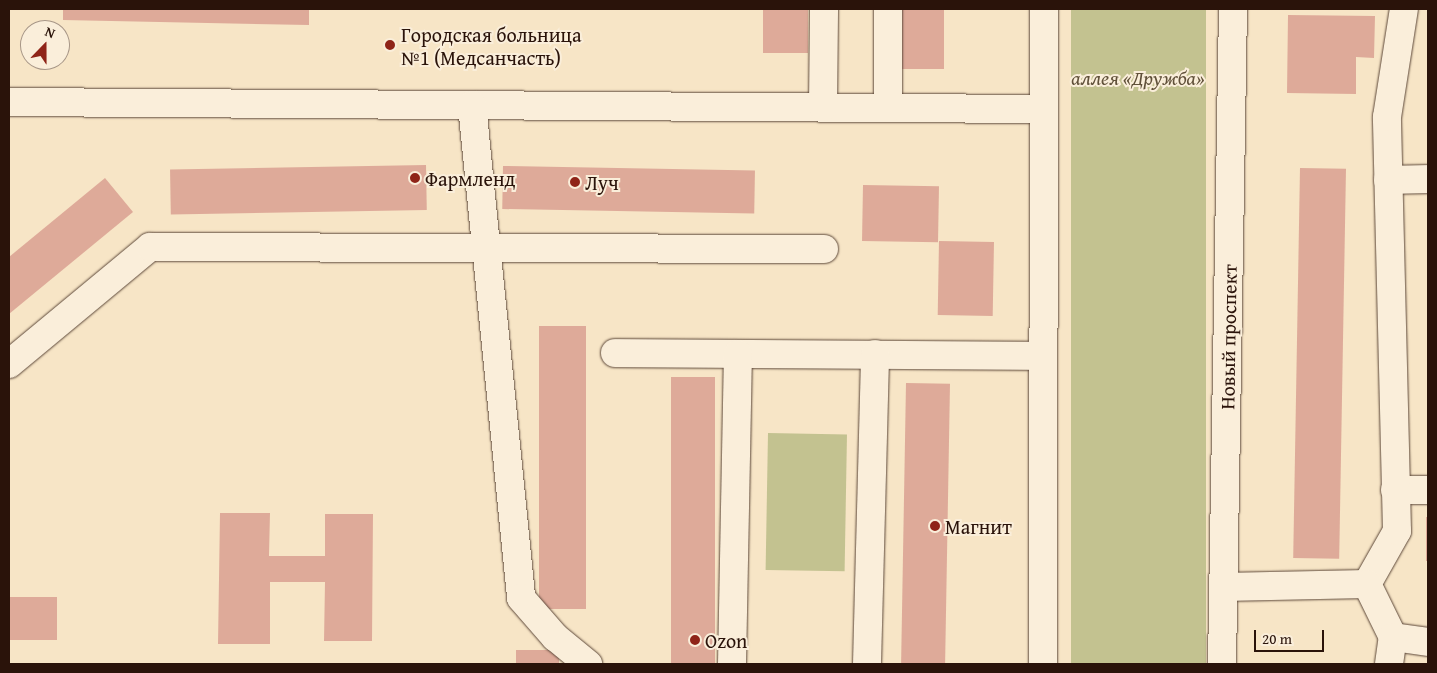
<!DOCTYPE html>
<html>
<head>
<meta charset="utf-8">
<style>
  body { margin:0 }
  #map { position:relative; width:1437px; height:673px; overflow:hidden; background:#f7e5c6; font-family:"Gentium Book Plus",serif }
  div>[style] { position:absolute }
  [style*='--x'] { left:calc(var(--x)*1px); top:calc(var(--y)*1px); width:calc(var(--w)*1px); rotate:calc(var(--a)*1deg) }
  .green>* { inset:0; background:#c3c290; transform-origin:0 0 }
  .building>* { inset:0; background:#deaa99; transform-origin:0 0 }
  .roads { filter:drop-shadow(0 0 1px #5d4839) drop-shadow(0 0 1px #5d4839) }
  .minor>* { height:28px; margin:-14px; padding:0 14px; transform-origin:14px; border-radius:14px; background:#faeeda }
  .dots>* { width:14px; height:14px; translate:-50% -50%; box-sizing:border-box; border:2px solid #faeeda; border-radius:50% }
  span { translate:-50% -50%; white-space:nowrap; text-align:center; line-height:1.15; -webkit-text-stroke:4px #faeeda; paint-order:stroke }
  .poi-label { font-size:20px; color:#2a130a }
  .left { translate:0 -50%; text-align:left }
  .park-label { font-size:20px; color:#605039; font-style:italic }
  .street-label { font-size:20px; color:#2a130a }
  .frame { position:absolute; inset:0; border:10px solid #2a130a; pointer-events:none }
  .north { position:absolute; left:20px; top:20px; width:50px; height:50px; box-sizing:border-box; background:#faeeda; border:1px solid #a79687; border-radius:50%; rotate:22deg; font-size:14px; font-weight:700; line-height:20px; text-align:center; color:#2a130a }
  .north::after { content:''; display:block; margin:auto; width:18px; height:22px; background:#8f2418; clip-path:polygon(50% 0,100% 100%,50% 72%,0 100%) }
  .scale { position:absolute; left:1254px; top:630px; width:70px; height:22px; box-sizing:border-box; border:2px solid #2a130a; border-top:0; padding-left:6px; font-size:15px; line-height:18px; white-space:nowrap; color:#2a130a; -webkit-text-stroke:4px #faeeda; paint-order:stroke }
</style>
</head>
<body>
<div id="map">
  <div class="green">
    <div style="left:1071px;top:9px;width:135px;height:655px"></div>
    <div style="left:768px;top:433px;width:79px;height:137px;rotate:1deg"></div>
  </div>
  <div class="building">
    <div style="clip-path:polygon(63px 9px,309px 9px,309px 25px,63px 20px)"></div>
    <div style="left:763px;top:9px;width:45px;height:44px"></div>
    <div style="left:901px;top:9px;width:43px;height:60px"></div>
    <div style="clip-path:polygon(1288px 15px,1375px 16px,1374px 58px,1356px 57px,1356px 94px,1287px 93px)"></div>
    <div style="left:426px;top:165px;width:45px;height:256px;rotate:89deg"></div>
    <div style="left:503px;top:166px;width:252px;height:43px;rotate:1deg"></div>
    <div style="left:1300px;top:168px;width:46px;height:390px;rotate:1deg"></div>
    <div style="clip-path:polygon(105px 178px,133px 212px,9px 314px,9px 257px)"></div>
    <div style="left:863px;top:185px;width:76px;height:56px;rotate:1deg"></div>
    <div style="left:939px;top:241px;width:55px;height:74px;rotate:1deg"></div>
    <div style="left:539px;top:326px;width:47px;height:283px"></div>
    <div style="left:671px;top:377px;width:44px;height:287px"></div>
    <div style="left:906px;top:383px;width:44px;height:281px;rotate:1deg"></div>
    <div style="clip-path:polygon(220px 513px,270px 513px,269px 556px,325px 556px,325px 514px,373px 514px,372px 641px,324px 641px,325px 582px,270px 582px,270px 644px,218px 644px)"></div>
    <div style="left:1426px;top:517px;width:2px;height:44px"></div>
    <div style="left:9px;top:597px;width:48px;height:43px"></div>
    <div style="left:516px;top:650px;width:43px;height:14px"></div>
  </div>
  <div class="roads">
    <div class="minor">
      <div style="--x:9;--y:102;--w:1035;--a:0.39"></div>
      <div style="--x:472;--y:105;--w:495;--a:84.3"></div>
      <div style="--x:521;--y:598;--w:52;--a:48.9"></div>
      <div style="--x:555;--y:637;--w:43;--a:39.3"></div>
      <div style="--x:823;--y:107;--w:98;--a:-89.4"></div>
      <div style="--x:888;--y:108;--w:99;--a:-90"></div>
      <div style="--x:1388;--y:180;--w:40;--a:-1.4"></div>
      <div style="--x:615;--y:353;--w:428;--a:0.4"></div>
      <div style="--x:9;--y:364;--w:183;--a:-39.7"></div>
      <div style="--x:150;--y:247;--w:674;--a:0.17"></div>
      <div style="--x:1395;--y:490;--w:33;--a:0"></div>
      <div style="--x:1367;--y:584;--w:61;--a:-60.5"></div>
      <div style="--x:1397;--y:531;--w:414;--a:-91.4"></div>
      <div style="--x:1387;--y:117;--w:109;--a:-81.1"></div>
      <div style="--x:1223;--y:587;--w:144;--a:-1.2"></div>
      <div style="--x:1367;--y:584;--w:59;--a:63.9"></div>
      <div style="--x:1393;--y:637;--w:35;--a:8"></div>
      <div style="--x:732;--y:664;--w:310;--a:-88.9"></div>
      <div style="--x:867;--y:664;--w:310;--a:-88.5"></div>
      <div style="--x:1043;--y:664;--w:655;--a:-89.91"></div>
      <div style="--x:1222;--y:664;--w:655;--a:-89.04"></div>
      <div style="--x:1389;--y:664;--w:27;--a:-82"></div>
    </div>
  </div>
  <div class="dots">
    <div style="left:390px;top:45px;background:#8f2418"></div>
    <div style="left:415px;top:178px;background:#8f2418"></div>
    <div style="left:575px;top:182px;background:#8f2418"></div>
    <div style="left:935px;top:526px;background:#8f2418"></div>
    <div style="left:695px;top:640px;background:#8f2418"></div>
  </div>
  <div class="poi-label">
    <span class="left" style="left:401px;top:46px">Городская больница<br>№1 (Медсанчасть)</span>
    <span class="left" style="left:425px;top:178px">Фармленд</span>
    <span class="left" style="left:585px;top:182px">Луч</span>
    <span class="left" style="left:945px;top:526px">Магнит</span>
    <span class="left" style="left:705px;top:640px">Ozon</span>
  </div>
  <div class="park-label">
    <span style="left:1138px;top:77px">аллея «Дружба»</span>
  </div>
  <div class="street-label">
    <span style="left:1228px;top:337px;rotate:-89deg">Новый проспект</span>
  </div>
  <div class="frame"></div>
  <div class="north">N</div>
  <div class="scale">20 m</div>
</div>
</body>
</html>
